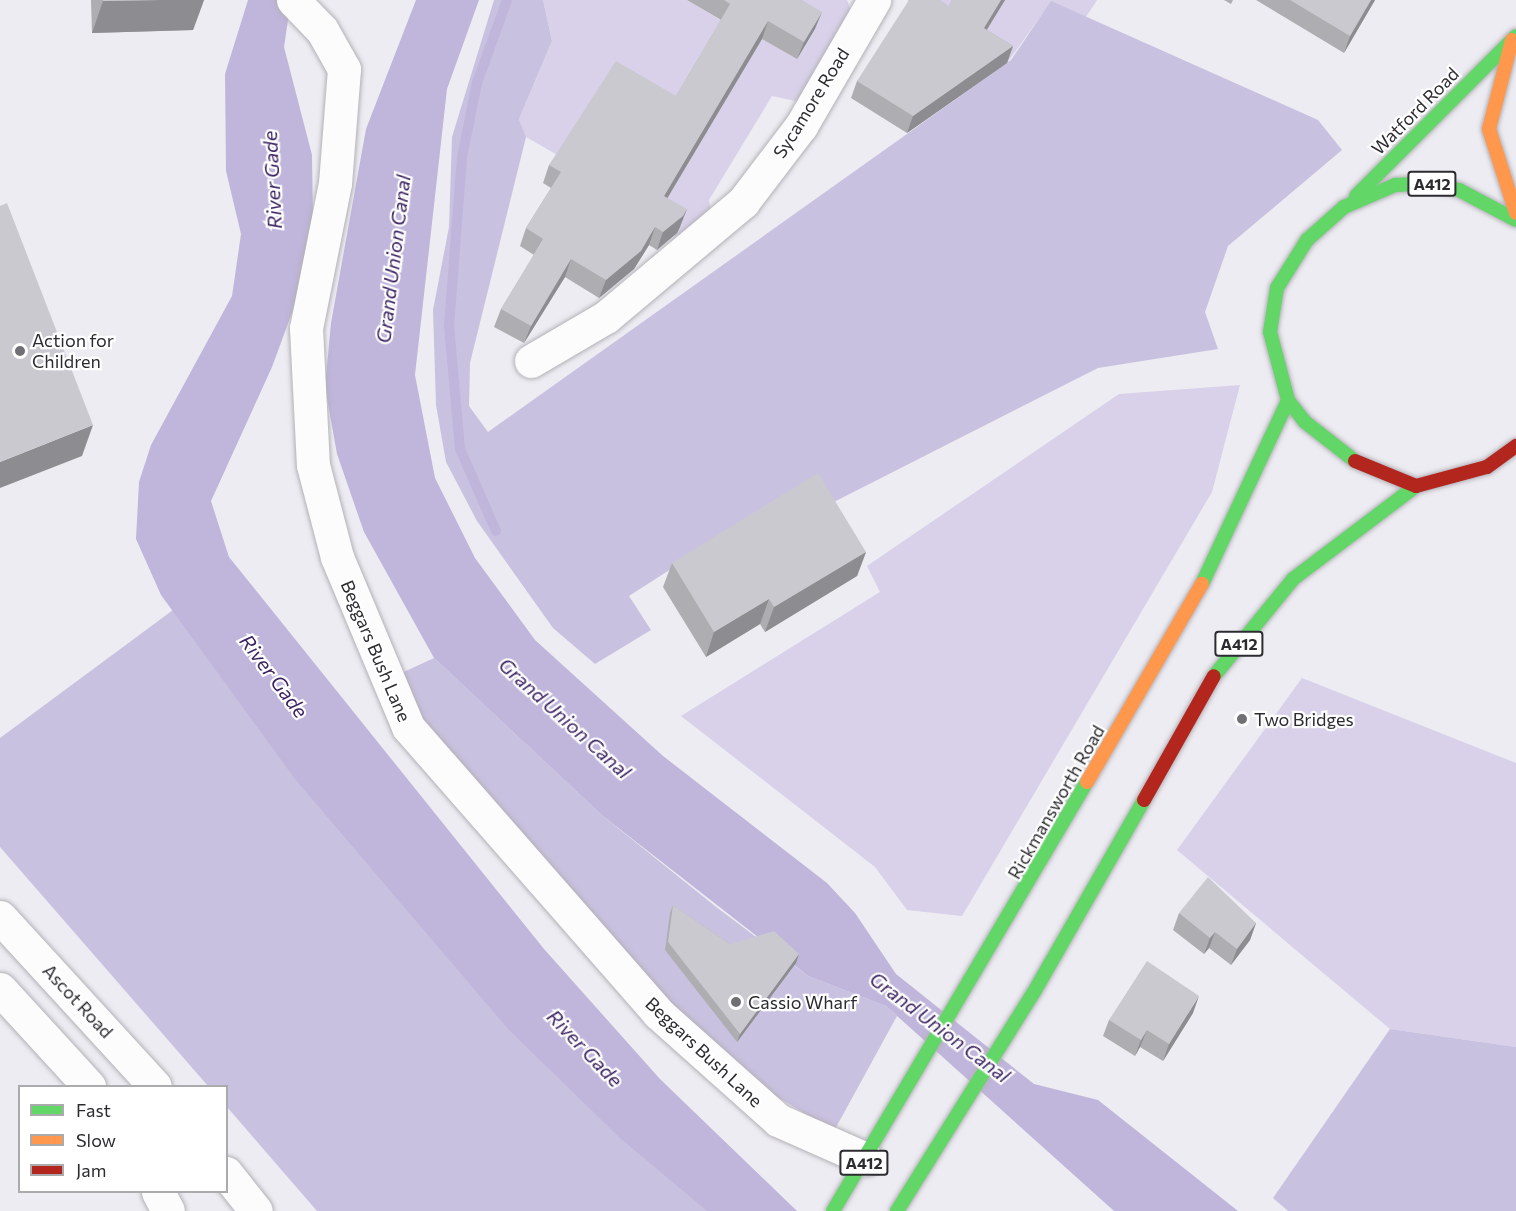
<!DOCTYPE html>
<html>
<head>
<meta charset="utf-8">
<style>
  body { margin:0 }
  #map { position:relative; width:1516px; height:1211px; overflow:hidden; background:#edecf2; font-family:Commissioner,sans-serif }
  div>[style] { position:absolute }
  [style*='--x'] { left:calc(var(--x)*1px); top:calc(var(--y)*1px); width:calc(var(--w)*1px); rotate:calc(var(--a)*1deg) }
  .green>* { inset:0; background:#d8d1e9 }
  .forest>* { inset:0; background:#c9c1e0 }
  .water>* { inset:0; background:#c0b5db }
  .stream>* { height:10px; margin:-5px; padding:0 5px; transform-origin:5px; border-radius:5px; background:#c0b5db }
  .roads { filter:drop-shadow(0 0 2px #b3b1b7) drop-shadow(0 0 2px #b3b1b7) }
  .street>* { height:33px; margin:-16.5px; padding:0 16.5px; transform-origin:16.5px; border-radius:16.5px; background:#fcfcfd }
  .fast>* { height:14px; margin:-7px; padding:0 7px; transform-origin:7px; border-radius:7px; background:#63d668 }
  .slow>* { height:14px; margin:-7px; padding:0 7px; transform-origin:7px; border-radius:7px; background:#ff974d }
  .jam>* { height:14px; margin:-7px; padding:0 7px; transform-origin:7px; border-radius:7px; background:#b3261e }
  .wall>* { inset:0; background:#aeadb2 }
  .shaded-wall>* { inset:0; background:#8d8d91 }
  .building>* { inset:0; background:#cac9cf }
  .dots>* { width:16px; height:16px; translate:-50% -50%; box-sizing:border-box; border:3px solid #fff; border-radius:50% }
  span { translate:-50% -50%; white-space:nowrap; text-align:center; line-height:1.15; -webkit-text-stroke:4.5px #fff; paint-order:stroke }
  .shield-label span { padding:2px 4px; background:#fff; border:2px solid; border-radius:4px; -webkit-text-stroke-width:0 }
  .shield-label { font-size:16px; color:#2c2b30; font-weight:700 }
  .street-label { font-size:18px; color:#2c2b30 }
  .poi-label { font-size:18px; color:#2c2b30 }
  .left { translate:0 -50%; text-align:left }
  .water-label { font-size:20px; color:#3b2361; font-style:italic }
  .legend { position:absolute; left:18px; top:1085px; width:210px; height:108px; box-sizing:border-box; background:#fff; border:2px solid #abaaac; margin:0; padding:8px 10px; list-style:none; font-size:18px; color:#2c2b30 }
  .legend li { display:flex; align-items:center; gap:12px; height:30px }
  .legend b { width:30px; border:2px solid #abaaac }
</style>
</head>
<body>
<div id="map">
  <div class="green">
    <div style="clip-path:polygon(543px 0,687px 0,735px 29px,620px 191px,526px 137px,519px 119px,552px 41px)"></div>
    <div style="clip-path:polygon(765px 0,847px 0,852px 13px,800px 102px,772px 96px,709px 200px,713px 225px,664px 254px,680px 227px,658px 214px,751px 57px,752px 33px,797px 59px,815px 30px)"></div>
    <div style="clip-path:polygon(907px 0,1097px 0,1086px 17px,1051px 2px,1007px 63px)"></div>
    <div style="clip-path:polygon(1240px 385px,1212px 492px,962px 916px,907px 910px,875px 867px,681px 716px,880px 592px,867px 566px,1119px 394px)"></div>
    <div style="clip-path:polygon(1302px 678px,1516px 763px,1516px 1047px,1390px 1029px,1177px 850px)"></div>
  </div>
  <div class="forest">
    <div style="clip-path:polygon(494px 0,543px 0,552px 41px,519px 119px,526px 137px,470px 363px,469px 406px,488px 432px,1011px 60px,1051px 1px,1318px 120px,1342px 150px,1228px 246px,1205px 312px,1218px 349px,1098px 368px,820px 509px,786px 495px,629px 596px,651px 630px,595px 664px,553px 628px,477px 521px,446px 462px,436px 405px,433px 310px,449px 227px,452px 137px)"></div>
    <div style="clip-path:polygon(173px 610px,718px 1211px,317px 1211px,227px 1107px,226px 1086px,208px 1086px,0 847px,0 738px)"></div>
    <div style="clip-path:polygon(434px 658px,603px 816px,715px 906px,808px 976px,886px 1006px,897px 1016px,834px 1131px,743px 1076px,647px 989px,416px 725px,395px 676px)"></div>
    <div style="clip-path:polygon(1390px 1029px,1516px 1047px,1516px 1211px,1288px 1211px,1273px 1198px)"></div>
  </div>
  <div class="water">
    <div style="clip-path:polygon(248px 0,291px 0,284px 47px,312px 155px,313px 218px,300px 291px,272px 367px,211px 501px,229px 557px,544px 949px,660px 1079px,797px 1211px,707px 1211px,620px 1138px,508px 1029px,295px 779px,161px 595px,136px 539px,139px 482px,151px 445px,232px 296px,241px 234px,226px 171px,225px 74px)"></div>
    <div style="clip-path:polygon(416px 0,479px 0,447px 89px,415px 375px,435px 478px,475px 558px,535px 640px,663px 756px,827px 883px,855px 913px,896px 974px,1034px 1084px,1098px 1100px,1238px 1211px,1114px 1211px,886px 1006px,808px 976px,603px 816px,434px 658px,364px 532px,337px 454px,325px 387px,331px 323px,366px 129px)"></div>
  </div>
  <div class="stream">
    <div style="--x:496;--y:531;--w:90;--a:-113.7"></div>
    <div style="--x:460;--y:449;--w:123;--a:-95.1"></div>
    <div style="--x:449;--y:326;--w:169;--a:-85.6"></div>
    <div style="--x:462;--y:157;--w:76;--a:-78.5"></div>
    <div style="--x:477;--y:83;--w:88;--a:-70.1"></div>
  </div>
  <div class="roads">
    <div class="street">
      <div style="--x:293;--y:0;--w:42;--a:46"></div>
      <div style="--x:322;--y:30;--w:45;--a:60.6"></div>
      <div style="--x:344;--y:69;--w:114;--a:94.5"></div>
      <div style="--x:335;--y:183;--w:148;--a:101.3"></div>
      <div style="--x:306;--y:328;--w:137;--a:87.1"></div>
      <div style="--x:313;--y:465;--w:95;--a:75.4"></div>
      <div style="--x:337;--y:557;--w:184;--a:67.3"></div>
      <div style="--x:408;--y:727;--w:380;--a:48.8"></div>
      <div style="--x:658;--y:1013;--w:161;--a:41.7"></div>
      <div style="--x:778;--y:1120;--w:96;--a:23.9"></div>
      <div style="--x:531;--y:361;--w:87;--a:-30.4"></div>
      <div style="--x:606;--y:317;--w:179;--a:-40"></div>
      <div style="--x:743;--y:202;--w:96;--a:-52.7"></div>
      <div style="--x:801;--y:126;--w:146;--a:-59.9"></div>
      <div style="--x:0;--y:917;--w:229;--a:47.5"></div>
      <div style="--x:0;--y:989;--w:132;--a:47.5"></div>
      <div style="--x:226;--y:1173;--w:48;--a:51.7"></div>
      <div style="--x:158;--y:1192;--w:21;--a:62"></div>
    </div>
    <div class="fast">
      <div style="--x:1356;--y:196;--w:226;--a:-45"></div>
      <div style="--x:1355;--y:461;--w:63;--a:-142"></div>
      <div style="--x:1305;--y:422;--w:28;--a:-128"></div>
      <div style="--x:1288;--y:400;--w:70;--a:-104.8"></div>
      <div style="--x:1270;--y:332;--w:45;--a:-81"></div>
      <div style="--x:1277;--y:288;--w:57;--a:-58"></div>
      <div style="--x:1307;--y:240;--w:50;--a:-41.7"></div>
      <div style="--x:1344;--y:207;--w:56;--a:-23.3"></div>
      <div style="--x:1395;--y:185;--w:34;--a:-3"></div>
      <div style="--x:1429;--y:183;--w:31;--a:13"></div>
      <div style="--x:1459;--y:190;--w:64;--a:27.8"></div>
      <div style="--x:1202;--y:584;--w:203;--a:-64.9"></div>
      <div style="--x:1214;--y:676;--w:125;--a:-50.8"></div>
      <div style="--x:1293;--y:579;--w:154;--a:-37.1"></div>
      <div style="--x:833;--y:1211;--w:499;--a:-59.4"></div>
      <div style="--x:897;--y:1211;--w:258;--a:-58"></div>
      <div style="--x:1034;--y:992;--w:221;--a:-60.2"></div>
    </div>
    <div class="slow">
      <div style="--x:1512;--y:40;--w:92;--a:104.5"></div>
      <div style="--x:1489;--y:129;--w:88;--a:72.2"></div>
      <div style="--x:1087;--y:782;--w:229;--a:-59.9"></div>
    </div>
    <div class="jam">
      <div style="--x:1355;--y:461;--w:66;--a:22.3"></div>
      <div style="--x:1416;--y:486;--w:73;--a:-15"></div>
      <div style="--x:1487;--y:467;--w:36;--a:-36"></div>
      <div style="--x:1144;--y:800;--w:142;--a:-60.6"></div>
    </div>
  </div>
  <div class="wall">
    <div style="clip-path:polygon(91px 0,204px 0,193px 30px,92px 33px)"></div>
    <div style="clip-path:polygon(687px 0,802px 0,815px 29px,797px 59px,762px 39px,667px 198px,680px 227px,677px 233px,657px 250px,649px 245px,634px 269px,599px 298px,565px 277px,524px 343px,494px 327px,501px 309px,534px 255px,520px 246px,526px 228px,551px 188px,543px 183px,549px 165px,676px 96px,721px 20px)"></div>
    <div style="clip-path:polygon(952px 0,1005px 0,987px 30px,1013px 46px,1007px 63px,907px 133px,851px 98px,857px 81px,949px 6px)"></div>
    <div style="clip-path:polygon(1224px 0,1233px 0,1231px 4px)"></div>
    <div style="clip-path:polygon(1256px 0,1375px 0,1344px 53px)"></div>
    <div style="clip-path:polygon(866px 552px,857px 576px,765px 632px,760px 624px,706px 657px,663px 587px,672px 563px)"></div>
    <div style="clip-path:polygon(673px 905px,730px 944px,799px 954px,796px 963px,737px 1042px,665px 950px,670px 913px)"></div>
    <div style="clip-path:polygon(1179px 913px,1256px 923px,1250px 940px,1231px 965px,1209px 948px,1204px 954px,1173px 930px)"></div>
    <div style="clip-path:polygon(1193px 1013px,1163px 1061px,1140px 1047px,1135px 1056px,1103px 1036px,1109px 1020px)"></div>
  </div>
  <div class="shaded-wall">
    <div style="clip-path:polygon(161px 0,204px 0,193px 30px,92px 33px,103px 1px)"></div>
    <div style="clip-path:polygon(1001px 0,1005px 0,977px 45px,984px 28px)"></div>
    <div style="clip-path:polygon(1371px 0,1375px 0,1344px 53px,1350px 36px)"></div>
    <div style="clip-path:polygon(822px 12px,815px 29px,797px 59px,804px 42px)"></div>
    <div style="clip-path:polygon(768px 21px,762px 39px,658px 214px,664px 196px)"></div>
    <div style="clip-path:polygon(1013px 46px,1007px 63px,907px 133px,913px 116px)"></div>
    <div style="clip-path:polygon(687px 209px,680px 227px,677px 233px,657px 250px,663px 232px)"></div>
    <div style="clip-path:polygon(655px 227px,649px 245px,634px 269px,599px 298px,606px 280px)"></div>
    <div style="clip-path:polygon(571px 259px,565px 277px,524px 343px,531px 326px)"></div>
    <div style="clip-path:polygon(93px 425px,82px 456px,0 488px,0 462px)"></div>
    <div style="clip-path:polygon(866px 552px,857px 576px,765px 632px,774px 607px)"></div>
    <div style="clip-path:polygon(769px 599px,760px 624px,706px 657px,714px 632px)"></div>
    <div style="clip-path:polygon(1256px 923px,1250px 940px,1231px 965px,1237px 949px)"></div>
    <div style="clip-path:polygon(1215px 932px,1209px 948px,1204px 954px,1210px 938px)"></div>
    <div style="clip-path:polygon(799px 954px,796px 963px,737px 1042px,740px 1034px)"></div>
    <div style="clip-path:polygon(1199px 996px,1193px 1013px,1163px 1061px,1169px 1044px)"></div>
    <div style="clip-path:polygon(1147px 1030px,1140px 1047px,1135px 1056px,1141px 1040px)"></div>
  </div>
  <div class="building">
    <div style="clip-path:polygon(103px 0,161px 0,103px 1px)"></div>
    <div style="clip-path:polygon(724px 0,802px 0,822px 12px,804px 42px,768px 21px,664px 196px,687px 209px,683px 216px,663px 232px,655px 227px,641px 251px,606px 280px,571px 259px,531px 326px,501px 309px,543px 239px,526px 228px,561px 172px,549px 165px,616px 61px,676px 96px,730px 4px)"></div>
    <div style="clip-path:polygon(909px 0,940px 0,949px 6px,952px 0,1001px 0,984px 28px,1013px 46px,913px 116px,857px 81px)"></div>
    <div style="clip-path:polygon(1290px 0,1371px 0,1350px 36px)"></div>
    <div style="clip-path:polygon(7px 203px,93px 425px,0 462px,0 206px)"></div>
    <div style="clip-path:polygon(818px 473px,866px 552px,774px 607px,769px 599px,714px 632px,672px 563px)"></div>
    <div style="clip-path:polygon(1208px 877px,1256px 923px,1237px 949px,1215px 932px,1210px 938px,1179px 913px)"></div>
    <div style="clip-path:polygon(673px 905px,730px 944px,774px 931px,799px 954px,740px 1034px,668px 942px)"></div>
    <div style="clip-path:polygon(1147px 961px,1199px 996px,1169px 1044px,1147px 1030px,1141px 1040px,1109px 1020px)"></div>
  </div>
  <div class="dots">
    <div style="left:20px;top:351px;background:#706f74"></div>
    <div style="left:1242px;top:719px;background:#706f74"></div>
    <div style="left:736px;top:1002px;background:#706f74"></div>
  </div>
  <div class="shield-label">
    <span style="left:1432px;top:184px">A412</span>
    <span style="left:1239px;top:644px">A412</span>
    <span style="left:864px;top:1163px">A412</span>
  </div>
  <div class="street-label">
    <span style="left:811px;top:103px;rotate:-58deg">Sycamore Road</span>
    <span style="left:1415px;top:111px;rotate:-45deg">Watford Road</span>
    <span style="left:376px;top:651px;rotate:67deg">Beggars Bush Lane</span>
    <span style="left:1056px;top:802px;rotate:-60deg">Rickmansworth Road</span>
    <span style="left:78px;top:1001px;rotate:47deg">Ascot Road</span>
    <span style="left:704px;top:1052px;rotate:43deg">Beggars Bush Lane</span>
  </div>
  <div class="poi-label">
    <span class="left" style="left:32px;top:351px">Action for<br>Children</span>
    <span class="left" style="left:1254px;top:719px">Two Bridges</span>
    <span class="left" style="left:748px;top:1002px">Cassio Wharf</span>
  </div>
  <div class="water-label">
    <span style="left:272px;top:180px;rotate:-93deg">River Gade</span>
    <span style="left:393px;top:259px;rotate:-83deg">Grand Union Canal</span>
    <span style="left:274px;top:676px;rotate:53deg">River Gade</span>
    <span style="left:565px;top:718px;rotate:42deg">Grand Union Canal</span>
    <span style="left:940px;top:1027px;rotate:37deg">Grand Union Canal</span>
    <span style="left:585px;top:1048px;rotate:46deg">River Gade</span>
  </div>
  <ul class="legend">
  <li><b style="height:8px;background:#63d668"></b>Fast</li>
  <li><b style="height:8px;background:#ff974d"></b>Slow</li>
  <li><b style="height:8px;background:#b3261e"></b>Jam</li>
  </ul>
</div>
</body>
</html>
